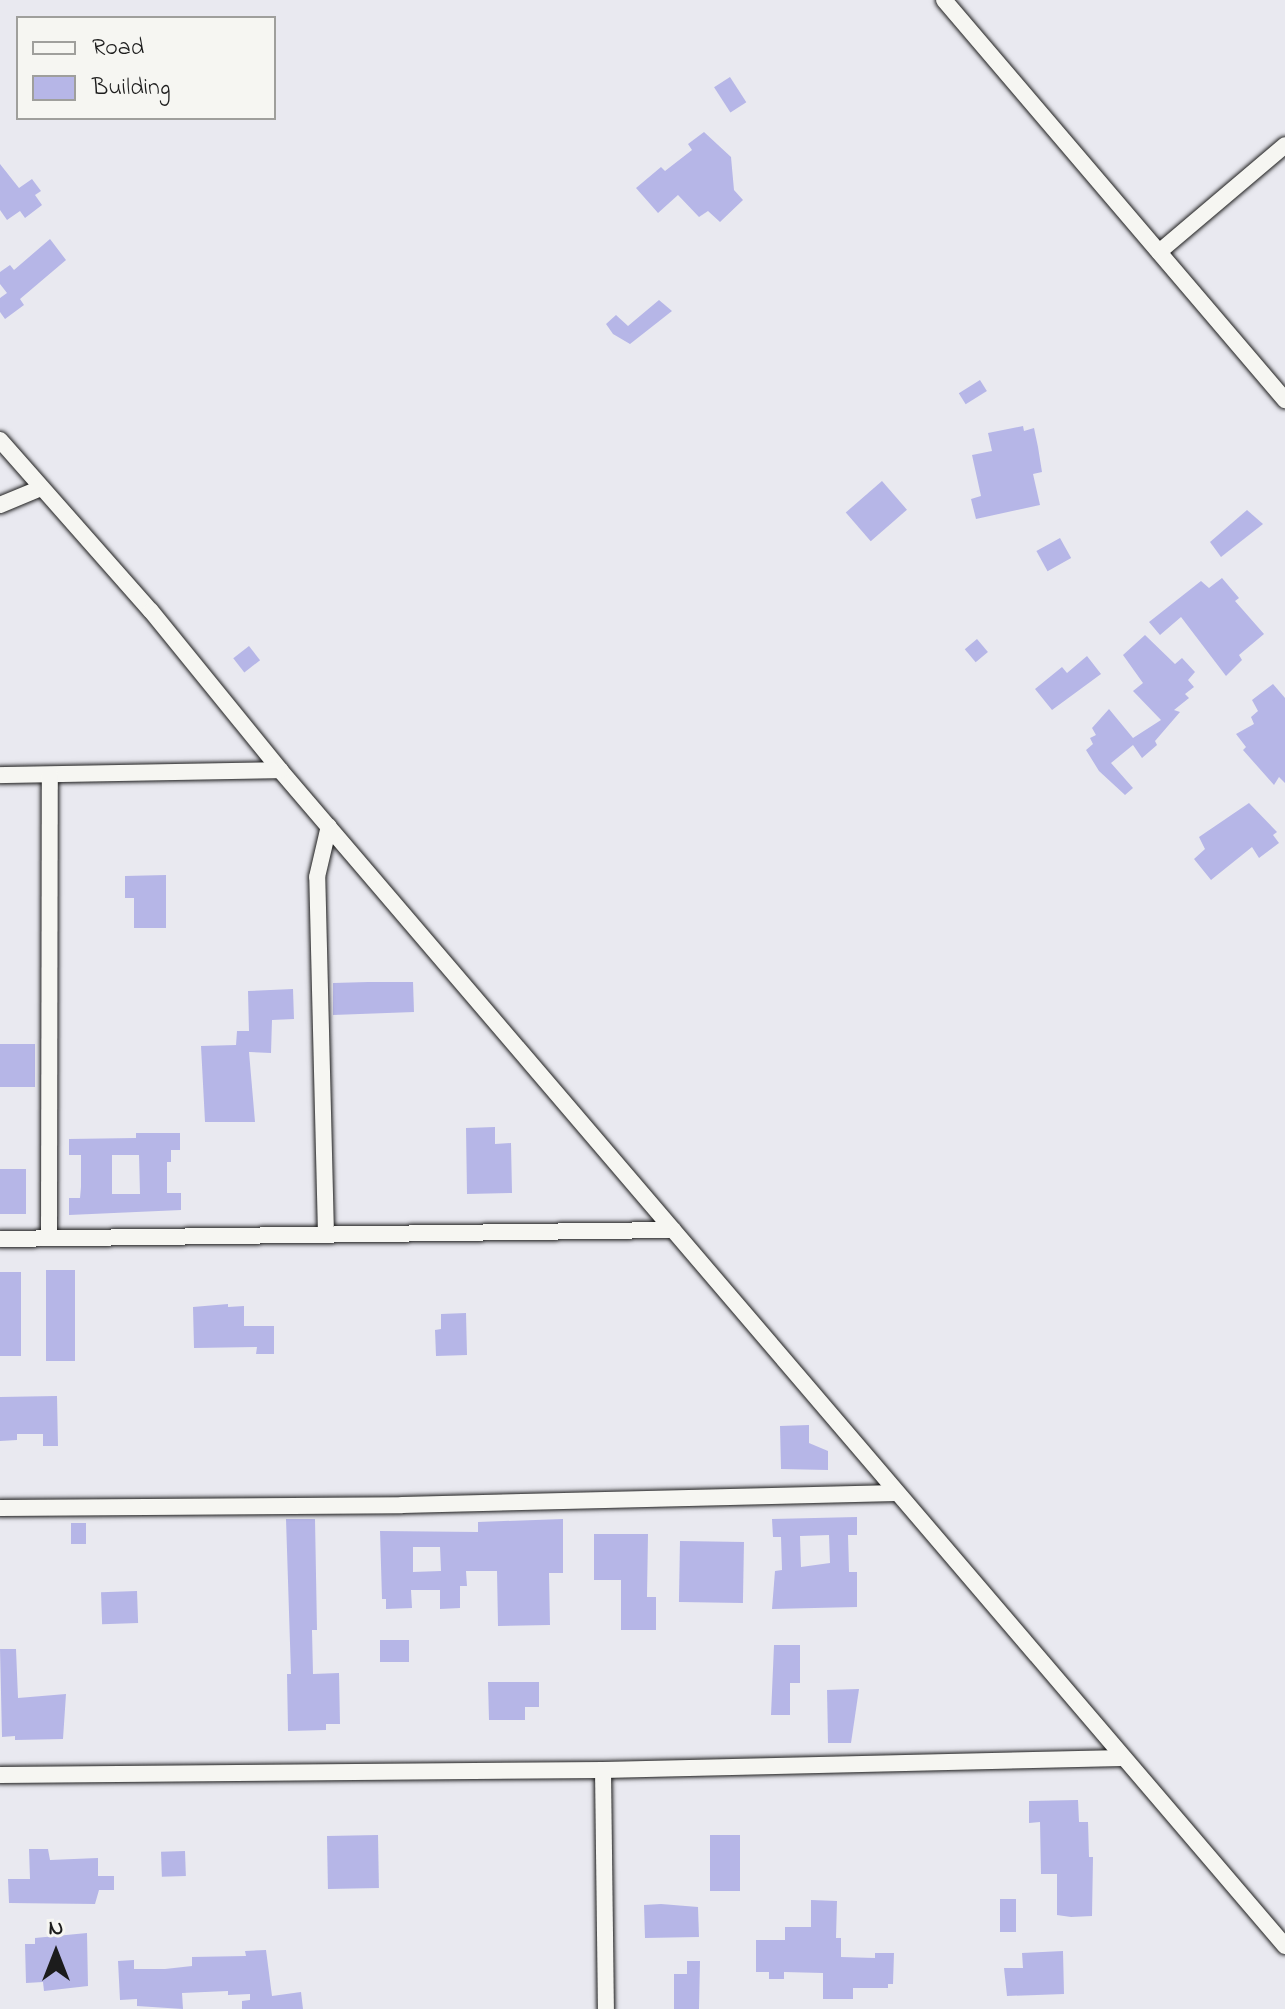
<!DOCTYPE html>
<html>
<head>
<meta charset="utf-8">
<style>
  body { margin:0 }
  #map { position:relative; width:1285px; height:2009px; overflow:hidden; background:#e9e9f0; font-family:"Indie Flower",sans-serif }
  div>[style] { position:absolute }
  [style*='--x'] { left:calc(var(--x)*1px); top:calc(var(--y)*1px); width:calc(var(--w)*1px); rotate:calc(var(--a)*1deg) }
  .building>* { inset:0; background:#b6b6e7; transform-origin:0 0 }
  .roads { filter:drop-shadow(0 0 2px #1c1c1c) drop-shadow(0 0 2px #1c1c1c) }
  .minor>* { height:16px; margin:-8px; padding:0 8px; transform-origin:8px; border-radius:8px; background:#f6f6f2 }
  span { translate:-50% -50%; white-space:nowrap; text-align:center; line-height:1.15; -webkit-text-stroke:6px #f6f6f2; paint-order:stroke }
  .legend { position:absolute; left:16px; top:16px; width:260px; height:104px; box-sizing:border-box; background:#f6f6f2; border:2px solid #9f9f9c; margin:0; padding:10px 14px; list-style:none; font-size:24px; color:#1c1c1c }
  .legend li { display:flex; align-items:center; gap:16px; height:40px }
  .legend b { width:40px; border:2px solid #9f9f9c }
  .north { position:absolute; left:16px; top:1913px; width:80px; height:80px; -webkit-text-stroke:6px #f6f6f2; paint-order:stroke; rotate:0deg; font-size:22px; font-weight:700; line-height:32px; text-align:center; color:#1c1c1c }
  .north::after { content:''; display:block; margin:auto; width:28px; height:36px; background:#1c1c1c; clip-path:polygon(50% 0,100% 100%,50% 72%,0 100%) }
</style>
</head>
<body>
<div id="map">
  <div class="building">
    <div style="left:730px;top:77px;width:30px;height:19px;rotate:57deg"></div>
    <div style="clip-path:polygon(704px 132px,731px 157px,734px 190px,743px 200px,720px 222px,708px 211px,699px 217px,678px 195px,658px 213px,636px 188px,661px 167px,665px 171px,692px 150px,688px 144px)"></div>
    <div style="clip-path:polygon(0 164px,19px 188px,32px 179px,41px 191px,35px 195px,42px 205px,25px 218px,20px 211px,7px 220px,0 210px)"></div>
    <div style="clip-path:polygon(50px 239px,66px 260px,20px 299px,24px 305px,5px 319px,0 312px,0 298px,7px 293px,0 284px,0 272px,10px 265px,14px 270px)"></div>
    <div style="clip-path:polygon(659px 300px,672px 311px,630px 344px,613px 334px,606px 324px,616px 315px,628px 326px)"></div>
    <div style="left:980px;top:380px;width:13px;height:25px;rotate:58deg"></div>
    <div style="clip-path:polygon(1023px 426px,1024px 431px,1034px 428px,1038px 447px,1042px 472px,1033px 474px,1040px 505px,976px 519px,971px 499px,981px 496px,972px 455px,992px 451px,988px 433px)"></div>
    <div style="left:882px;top:481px;width:38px;height:48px;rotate:49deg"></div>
    <div style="clip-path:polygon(1247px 510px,1263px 524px,1221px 557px,1210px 542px)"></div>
    <div style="left:1060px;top:538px;width:23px;height:27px;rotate:61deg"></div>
    <div style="clip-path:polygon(1222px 578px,1239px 598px,1235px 601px,1264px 634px,1239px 655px,1242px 660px,1226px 676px,1181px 617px,1160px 635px,1149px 622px,1201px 581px,1209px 588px)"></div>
    <div style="clip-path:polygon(1145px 635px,1175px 664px,1182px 658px,1195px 672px,1188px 680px,1194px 687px,1185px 694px,1189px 698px,1174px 710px,1180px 712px,1155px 741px,1157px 745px,1142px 758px,1133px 745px,1111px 763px,1133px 788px,1125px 795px,1099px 771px,1086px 750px,1093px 744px,1090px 738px,1096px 735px,1092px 728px,1109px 709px,1133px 738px,1161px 720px,1133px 691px,1143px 683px,1123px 655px)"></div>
    <div style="left:977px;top:639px;width:17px;height:16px;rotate:50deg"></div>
    <div style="left:249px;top:646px;width:18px;height:20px;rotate:52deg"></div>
    <div style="clip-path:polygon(1087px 656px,1101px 674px,1052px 710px,1035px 689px,1062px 667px,1067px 673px)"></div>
    <div style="clip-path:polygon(1273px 684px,1285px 698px,1285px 783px,1279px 777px,1274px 785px,1243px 750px,1246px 747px,1236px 734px,1254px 724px,1251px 717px,1258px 711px,1252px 700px)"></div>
    <div style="clip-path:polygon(1249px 803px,1277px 832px,1273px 835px,1279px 843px,1259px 858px,1252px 847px,1211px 880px,1194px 859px,1205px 849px,1199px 837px)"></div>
    <div style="clip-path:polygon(166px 875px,166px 928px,134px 928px,134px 898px,125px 898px,125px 876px)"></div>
    <div style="clip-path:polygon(368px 982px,413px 982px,414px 1012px,333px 1015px,333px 983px)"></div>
    <div style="clip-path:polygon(293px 989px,294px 1019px,272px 1020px,271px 1053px,249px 1052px,255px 1122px,205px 1122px,201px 1046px,236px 1045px,237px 1031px,249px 1031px,248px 991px)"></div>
    <div style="left:0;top:1044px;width:35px;height:43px"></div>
    <div style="clip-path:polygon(495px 1127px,495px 1144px,511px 1143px,512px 1193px,467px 1194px,466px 1128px)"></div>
    <div style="clip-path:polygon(evenodd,136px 1133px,180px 1133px,180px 1150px,171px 1150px,171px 1162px,167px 1162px,167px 1193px,181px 1193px,181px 1210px,69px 1215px,69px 1198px,80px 1198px,81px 1187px,81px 1155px,69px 1155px,69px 1139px,136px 1138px,136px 1133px,112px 1155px,139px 1155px,140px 1194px,112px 1194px,112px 1155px)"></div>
    <div style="left:0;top:1169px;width:26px;height:45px"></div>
    <div style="left:46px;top:1270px;width:29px;height:91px"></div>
    <div style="left:21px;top:1272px;width:84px;height:21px;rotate:90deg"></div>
    <div style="clip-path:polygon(228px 1304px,228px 1307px,244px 1306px,244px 1326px,274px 1326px,274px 1354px,256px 1354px,257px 1347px,194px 1348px,193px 1307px)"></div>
    <div style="clip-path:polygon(466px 1313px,467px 1355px,436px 1356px,435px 1330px,441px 1329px,441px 1314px)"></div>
    <div style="clip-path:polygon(57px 1396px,58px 1446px,43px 1446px,43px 1434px,17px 1434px,17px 1440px,0 1441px,0 1397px)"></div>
    <div style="clip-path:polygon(809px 1425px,809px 1443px,828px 1451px,828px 1470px,781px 1469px,780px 1426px)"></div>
    <div style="clip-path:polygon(evenodd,857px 1517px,857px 1535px,848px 1535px,849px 1572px,857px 1572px,857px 1607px,772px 1609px,775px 1571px,782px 1570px,781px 1537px,773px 1537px,772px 1519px,857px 1517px,829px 1535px,830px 1563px,801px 1567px,800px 1536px,829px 1535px)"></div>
    <div style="clip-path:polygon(286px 1519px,315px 1519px,317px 1630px,312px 1630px,313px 1674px,339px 1673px,340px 1724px,326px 1724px,326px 1730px,288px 1731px,287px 1674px,291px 1674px)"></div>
    <div style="clip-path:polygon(evenodd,563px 1519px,563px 1573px,549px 1573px,550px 1625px,498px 1626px,497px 1571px,466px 1571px,467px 1586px,460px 1586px,460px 1608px,440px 1609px,440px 1590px,411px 1590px,412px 1608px,386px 1609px,386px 1599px,382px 1599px,380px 1531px,478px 1532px,478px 1522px,563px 1519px,413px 1547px,440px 1547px,441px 1571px,413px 1572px,413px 1547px)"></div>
    <div style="left:71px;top:1523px;width:15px;height:21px"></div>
    <div style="clip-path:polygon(594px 1534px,648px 1534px,647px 1597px,656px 1597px,656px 1630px,621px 1630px,621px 1580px,594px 1580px)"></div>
    <div style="left:680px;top:1541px;width:64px;height:61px;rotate:1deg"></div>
    <div style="left:137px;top:1591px;width:32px;height:36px;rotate:88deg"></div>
    <div style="left:380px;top:1640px;width:29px;height:22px"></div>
    <div style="clip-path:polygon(774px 1645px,800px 1645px,800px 1683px,790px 1683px,790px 1715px,771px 1715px)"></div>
    <div style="clip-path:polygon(0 1649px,16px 1649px,18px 1698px,66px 1694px,63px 1739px,15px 1740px,15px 1736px,2px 1737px)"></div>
    <div style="clip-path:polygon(488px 1682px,539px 1682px,539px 1707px,525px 1707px,525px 1720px,489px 1720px)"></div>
    <div style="clip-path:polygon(859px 1689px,851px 1743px,828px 1743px,827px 1690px)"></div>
    <div style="clip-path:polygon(1078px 1800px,1079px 1822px,1088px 1822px,1089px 1857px,1093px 1857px,1092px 1916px,1071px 1917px,1057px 1915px,1057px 1874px,1041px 1874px,1040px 1822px,1029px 1823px,1029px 1801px)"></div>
    <div style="left:378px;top:1835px;width:53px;height:51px;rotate:89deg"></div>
    <div style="left:740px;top:1835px;width:56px;height:30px;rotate:90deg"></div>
    <div style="clip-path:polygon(29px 1849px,48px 1849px,50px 1860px,98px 1858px,98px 1876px,114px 1876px,114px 1890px,99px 1890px,95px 1904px,9px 1903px,8px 1879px,30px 1879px)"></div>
    <div style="left:185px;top:1851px;width:25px;height:24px;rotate:88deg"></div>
    <div style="left:1000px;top:1899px;width:16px;height:33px"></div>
    <div style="clip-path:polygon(811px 1900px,837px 1901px,836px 1938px,841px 1938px,841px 1957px,875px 1958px,875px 1953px,894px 1953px,893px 1984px,888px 1984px,888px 1988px,853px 1988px,853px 1999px,823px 1999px,823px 1973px,784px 1972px,784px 1979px,769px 1979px,769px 1972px,756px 1972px,756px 1940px,785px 1940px,785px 1927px,811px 1927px)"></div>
    <div style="clip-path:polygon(661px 1904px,698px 1907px,699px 1937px,645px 1938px,644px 1905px)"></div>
    <div style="clip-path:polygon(87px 1933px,88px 1986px,44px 1991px,43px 1982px,26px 1983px,25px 1944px,35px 1944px,35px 1938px)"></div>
    <div style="clip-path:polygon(266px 1950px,272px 1996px,301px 1992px,303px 2009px,242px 2009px,242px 2001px,250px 2000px,250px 1994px,228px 1995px,228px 1991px,182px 1993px,183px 2009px,137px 2006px,137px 1999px,120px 2000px,118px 1961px,134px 1960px,134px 1969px,165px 1969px,192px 1966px,192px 1957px,246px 1956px,245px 1951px)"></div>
    <div style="clip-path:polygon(1063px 1951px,1064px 1994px,1007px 1996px,1004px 1968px,1023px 1968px,1022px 1953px)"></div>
    <div style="clip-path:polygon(687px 1961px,700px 1961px,699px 2009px,674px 2009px,674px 1974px,687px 1974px)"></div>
  </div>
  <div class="roads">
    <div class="minor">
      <div style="--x:944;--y:0;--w:526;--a:49.55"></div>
      <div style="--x:1159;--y:252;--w:165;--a:-40.3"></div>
      <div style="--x:0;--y:440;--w:228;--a:48.6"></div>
      <div style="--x:151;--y:611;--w:205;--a:50.9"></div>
      <div style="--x:280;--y:770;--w:1547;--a:49.48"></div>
      <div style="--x:0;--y:505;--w:44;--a:-22.5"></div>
      <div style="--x:0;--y:775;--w:280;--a:-1"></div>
      <div style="--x:326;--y:1235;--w:358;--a:-91.4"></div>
      <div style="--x:317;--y:877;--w:52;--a:-76.8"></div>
      <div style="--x:49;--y:1238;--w:463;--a:-89.9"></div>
      <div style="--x:0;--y:1239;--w:673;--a:-0.77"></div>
      <div style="--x:0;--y:1508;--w:402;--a:-0.4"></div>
      <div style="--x:402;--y:1505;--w:495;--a:-1.4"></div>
      <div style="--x:603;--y:1770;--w:239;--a:89.3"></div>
      <div style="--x:0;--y:1775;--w:603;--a:-0.48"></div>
      <div style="--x:603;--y:1770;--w:520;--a:-1.32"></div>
    </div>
  </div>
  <ul class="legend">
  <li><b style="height:10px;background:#f6f6f2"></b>Road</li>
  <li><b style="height:22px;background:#b6b6e7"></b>Building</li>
  </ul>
  <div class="north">N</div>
</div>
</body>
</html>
